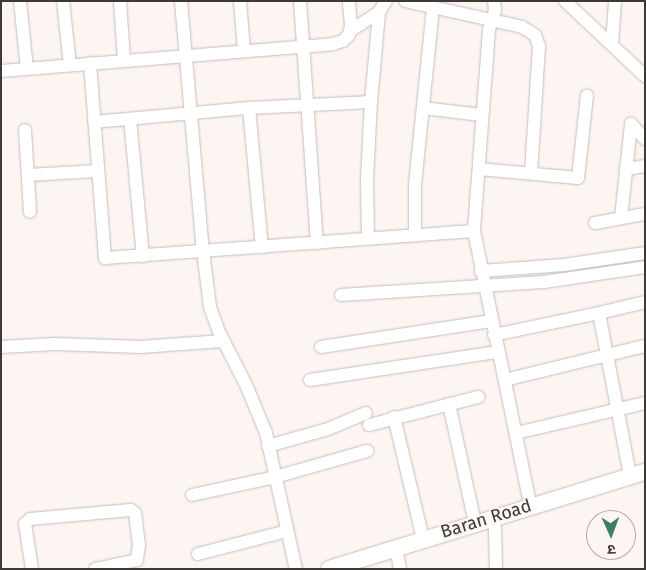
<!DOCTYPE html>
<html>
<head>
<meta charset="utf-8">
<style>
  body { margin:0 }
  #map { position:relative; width:646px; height:570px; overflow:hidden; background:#fdf5f1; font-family:"Fira Sans","Noto Sans Devanagari",sans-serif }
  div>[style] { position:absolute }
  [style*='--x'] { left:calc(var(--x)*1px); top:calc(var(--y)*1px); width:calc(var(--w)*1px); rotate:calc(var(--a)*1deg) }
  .roads { filter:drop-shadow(0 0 1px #c6beba) drop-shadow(0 0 1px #c6beba) }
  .minor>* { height:12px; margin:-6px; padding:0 6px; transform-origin:6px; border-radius:6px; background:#fff }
  .major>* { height:16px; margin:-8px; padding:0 8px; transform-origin:8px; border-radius:8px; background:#fff }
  span { translate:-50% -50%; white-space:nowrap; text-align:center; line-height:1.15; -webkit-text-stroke:4px #fdf5f1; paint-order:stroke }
  .street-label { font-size:18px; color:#3c3937 }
  .frame { position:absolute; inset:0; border:2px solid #3c3937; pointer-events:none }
  .north { position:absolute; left:586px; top:510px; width:50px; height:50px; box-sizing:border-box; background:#fdf5f1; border:1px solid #b0aaa7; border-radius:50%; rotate:178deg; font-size:14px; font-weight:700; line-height:20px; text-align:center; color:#3c3937 }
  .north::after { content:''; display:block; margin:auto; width:18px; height:22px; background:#3d7d6a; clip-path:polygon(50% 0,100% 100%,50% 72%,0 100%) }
</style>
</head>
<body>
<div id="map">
  <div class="roads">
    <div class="minor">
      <div style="--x:20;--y:1;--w:68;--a:84.1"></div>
      <div style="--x:63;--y:1;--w:64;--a:83.8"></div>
      <div style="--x:120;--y:1;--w:59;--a:86.1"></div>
      <div style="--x:181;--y:1;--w:251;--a:85"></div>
      <div style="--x:203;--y:251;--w:56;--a:82.9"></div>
      <div style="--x:210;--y:307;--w:29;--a:70"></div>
      <div style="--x:220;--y:334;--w:59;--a:63"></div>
      <div style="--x:247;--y:387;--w:50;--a:67.6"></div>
      <div style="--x:266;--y:433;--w:139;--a:77.6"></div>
      <div style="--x:240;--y:1;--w:49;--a:85.3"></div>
      <div style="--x:300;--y:1;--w:243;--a:86"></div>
      <div style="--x:405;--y:1;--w:120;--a:12.5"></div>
      <div style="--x:522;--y:27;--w:15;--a:32"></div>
      <div style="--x:535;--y:35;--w:12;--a:70"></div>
      <div style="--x:539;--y:46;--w:127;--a:93.6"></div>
      <div style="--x:494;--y:1;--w:9;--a:84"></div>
      <div style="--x:495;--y:10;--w:21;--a:107"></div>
      <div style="--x:489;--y:30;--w:202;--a:94.3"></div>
      <div style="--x:474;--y:231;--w:280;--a:78.4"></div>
      <div style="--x:565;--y:1;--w:110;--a:43.2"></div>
      <div style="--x:350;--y:31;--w:35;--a:-33"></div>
      <div style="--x:612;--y:45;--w:44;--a:-86.1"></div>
      <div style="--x:90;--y:63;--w:196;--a:85.6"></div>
      <div style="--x:105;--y:258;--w:370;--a:-4.2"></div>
      <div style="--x:1;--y:71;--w:333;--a:-4.6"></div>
      <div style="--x:333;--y:44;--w:10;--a:-17"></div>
      <div style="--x:343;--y:41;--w:8;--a:-45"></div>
      <div style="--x:349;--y:35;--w:9;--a:-77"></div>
      <div style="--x:351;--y:26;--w:25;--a:-95"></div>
      <div style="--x:249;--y:108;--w:140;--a:84.7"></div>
      <div style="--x:423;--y:108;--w:59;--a:6.8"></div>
      <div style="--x:130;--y:119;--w:138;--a:84.6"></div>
      <div style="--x:94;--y:122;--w:156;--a:-5.2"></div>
      <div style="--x:249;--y:108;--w:122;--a:-2.8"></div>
      <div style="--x:25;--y:130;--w:82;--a:86.5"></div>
      <div style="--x:479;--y:169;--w:99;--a:5.2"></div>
      <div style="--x:578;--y:178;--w:83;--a:-83.8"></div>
      <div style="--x:626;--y:169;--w:19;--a:-9"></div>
      <div style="--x:28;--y:175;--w:69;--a:-3.3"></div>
      <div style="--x:621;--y:218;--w:95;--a:-83.9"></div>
      <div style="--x:631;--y:124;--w:21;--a:47"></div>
      <div style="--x:595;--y:223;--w:51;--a:-10.2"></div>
      <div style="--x:415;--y:235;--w:50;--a:-90"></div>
      <div style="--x:415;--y:185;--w:178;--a:-84.2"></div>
      <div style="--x:368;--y:238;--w:58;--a:-91"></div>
      <div style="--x:367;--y:180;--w:78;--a:-87.1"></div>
      <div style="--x:371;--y:102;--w:90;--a:-84.9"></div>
      <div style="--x:379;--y:12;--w:13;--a:-58"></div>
      <div style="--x:481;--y:271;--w:83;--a:-4.1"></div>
      <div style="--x:564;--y:265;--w:82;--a:-8.4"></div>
      <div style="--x:341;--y:295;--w:203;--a:-3.7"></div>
      <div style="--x:544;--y:282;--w:102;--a:-8.4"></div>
      <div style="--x:599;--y:313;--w:47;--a:-13.4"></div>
      <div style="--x:494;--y:335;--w:107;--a:-11.8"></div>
      <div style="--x:599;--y:313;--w:166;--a:79.2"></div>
      <div style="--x:1;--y:347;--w:54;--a:-3.2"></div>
      <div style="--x:55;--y:344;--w:86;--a:2"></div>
      <div style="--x:141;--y:347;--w:82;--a:-4.2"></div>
      <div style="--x:321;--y:347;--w:172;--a:-8.7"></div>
      <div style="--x:310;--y:380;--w:190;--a:-8.5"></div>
      <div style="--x:505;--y:380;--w:144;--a:-13.7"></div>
      <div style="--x:449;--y:404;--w:122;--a:77.7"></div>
      <div style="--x:394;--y:417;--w:125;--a:76.6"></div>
      <div style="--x:369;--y:425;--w:113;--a:-14.4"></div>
      <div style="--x:516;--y:433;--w:132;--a:-13.1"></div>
      <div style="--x:268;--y:446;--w:62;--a:-15.8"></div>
      <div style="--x:328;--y:429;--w:41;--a:-22.8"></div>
      <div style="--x:192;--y:495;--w:85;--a:-12.2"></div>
      <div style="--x:275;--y:477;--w:96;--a:-15.8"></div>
      <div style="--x:495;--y:528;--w:41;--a:88.6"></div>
      <div style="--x:198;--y:554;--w:92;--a:-14.5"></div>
      <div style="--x:398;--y:558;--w:11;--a:80"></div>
      <div style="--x:32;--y:569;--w:46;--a:-98.8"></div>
      <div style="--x:25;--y:524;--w:7;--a:-45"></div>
      <div style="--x:30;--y:519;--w:101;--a:-5.1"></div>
      <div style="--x:131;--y:510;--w:5;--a:37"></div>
      <div style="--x:135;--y:513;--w:32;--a:83"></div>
      <div style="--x:139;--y:545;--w:15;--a:98"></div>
      <div style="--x:137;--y:560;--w:43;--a:167.9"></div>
    </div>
    <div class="major">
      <div style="--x:329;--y:569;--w:331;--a:-17.1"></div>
    </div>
  </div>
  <div class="street-label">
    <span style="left:486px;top:519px;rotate:-17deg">Baran Road</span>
  </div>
  <div class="frame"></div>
  <div class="north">उ</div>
</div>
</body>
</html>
